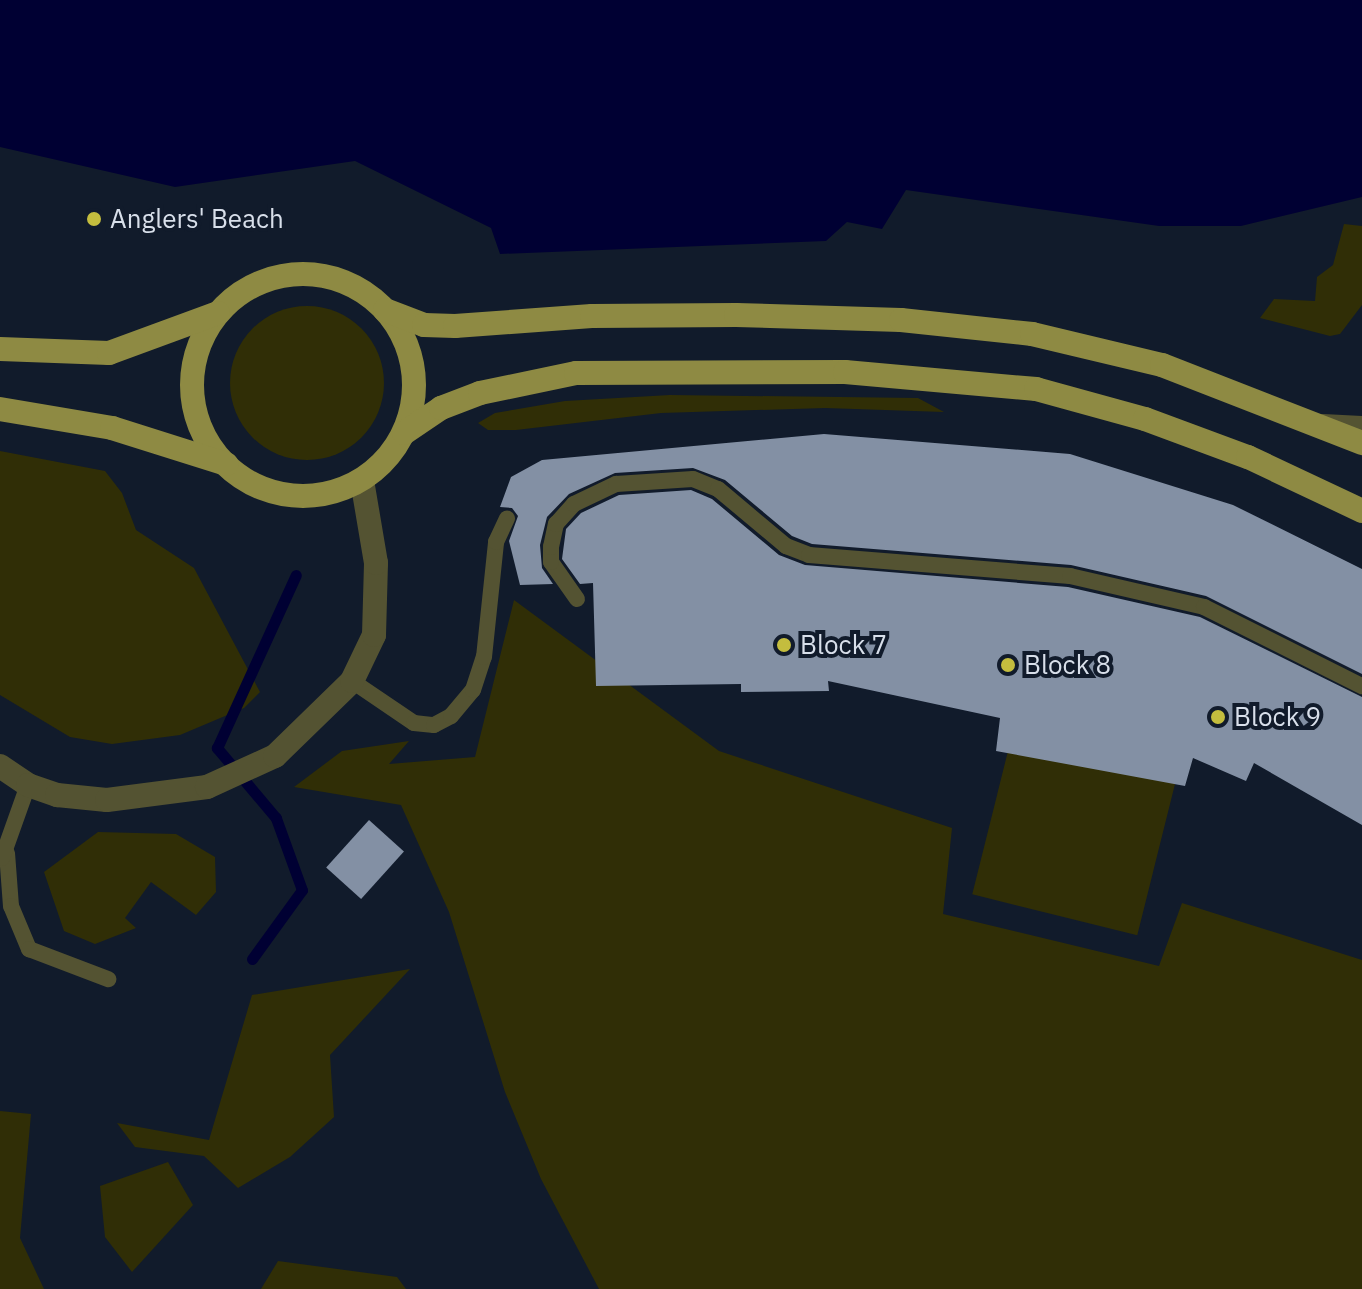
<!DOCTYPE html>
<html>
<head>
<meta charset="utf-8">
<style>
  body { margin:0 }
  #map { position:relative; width:1362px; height:1289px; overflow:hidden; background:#111b2b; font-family:"IBM Plex Sans",sans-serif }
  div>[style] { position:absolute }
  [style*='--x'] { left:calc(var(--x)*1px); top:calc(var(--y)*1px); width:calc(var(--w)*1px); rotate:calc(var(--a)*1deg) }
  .green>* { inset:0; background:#302e06; transform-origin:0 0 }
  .round { border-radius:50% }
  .water>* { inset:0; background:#003 }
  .stream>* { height:11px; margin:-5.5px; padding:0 5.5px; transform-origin:5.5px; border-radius:5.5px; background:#003 }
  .building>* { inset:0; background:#8390a4; transform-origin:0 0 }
  .lane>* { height:16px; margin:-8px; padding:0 8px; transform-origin:8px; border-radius:8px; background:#545332 }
  .street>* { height:24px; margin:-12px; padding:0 12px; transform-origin:12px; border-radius:12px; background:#545332 }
  .primary>* { height:24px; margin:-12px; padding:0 12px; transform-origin:12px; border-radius:12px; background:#8e8a43 }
  .primary>.ring { margin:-12px; padding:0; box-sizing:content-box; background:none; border:24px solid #8e8a43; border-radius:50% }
  .dots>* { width:22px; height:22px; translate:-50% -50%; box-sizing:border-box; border:4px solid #111b2b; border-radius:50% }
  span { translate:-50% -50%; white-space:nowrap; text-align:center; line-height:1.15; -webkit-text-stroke:8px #111b2b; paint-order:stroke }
  .poi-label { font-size:26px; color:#d8dfea }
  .left { translate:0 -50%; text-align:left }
</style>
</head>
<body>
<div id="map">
  <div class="green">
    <div style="clip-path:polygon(1344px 224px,1362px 226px,1362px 305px,1340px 334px,1330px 336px,1260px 318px,1274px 299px,1315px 301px,1317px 277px,1333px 265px)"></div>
    <div class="round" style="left:230px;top:306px;width:154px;height:154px"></div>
    <div style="clip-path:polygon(670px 395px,918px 398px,944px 412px,825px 408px,661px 413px,516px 430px,488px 430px,478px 423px,495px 413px,565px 401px)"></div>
    <div style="clip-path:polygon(0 451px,105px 471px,122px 493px,136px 530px,194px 568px,260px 692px,244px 708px,180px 735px,112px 744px,70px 737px,0 695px)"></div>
    <div style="clip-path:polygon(514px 600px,719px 751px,952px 828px,943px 914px,1159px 966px,1182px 903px,1362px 960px,1362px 1289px,599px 1289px,541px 1179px,505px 1092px,449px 912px,401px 805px,294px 787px,342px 751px,409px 741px,389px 764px,475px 757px)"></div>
    <div style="left:1011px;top:739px;width:170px;height:160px;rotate:14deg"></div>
    <div style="clip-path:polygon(98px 832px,176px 834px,215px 857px,216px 892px,196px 915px,151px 882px,125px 918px,136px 928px,95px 944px,64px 931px,44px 872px)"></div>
    <div style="clip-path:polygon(410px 969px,330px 1055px,334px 1117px,290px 1157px,238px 1188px,204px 1156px,135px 1147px,117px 1123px,209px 1140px,252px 995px)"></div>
    <div style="clip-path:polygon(0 1111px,31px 1114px,20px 1238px,44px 1289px,0 1289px)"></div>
    <div style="clip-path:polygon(168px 1162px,193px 1205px,132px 1272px,105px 1237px,100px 1186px)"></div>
    <div style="clip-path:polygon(278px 1261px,397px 1277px,406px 1289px,261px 1289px)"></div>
  </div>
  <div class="water">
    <div style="clip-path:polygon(0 0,1362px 0,1362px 197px,1241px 226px,1159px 226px,906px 190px,882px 229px,847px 222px,826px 241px,500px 254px,491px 228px,355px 161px,175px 187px,0 147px)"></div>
  </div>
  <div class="stream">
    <div style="--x:252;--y:959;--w:85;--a:-54.1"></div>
    <div style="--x:302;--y:890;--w:77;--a:-109.9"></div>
    <div style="--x:276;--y:818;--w:92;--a:-130.1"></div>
    <div style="--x:217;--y:748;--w:190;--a:-65.5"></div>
  </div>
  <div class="building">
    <div style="clip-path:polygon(824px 434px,1070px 454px,1233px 505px,1362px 569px,1362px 674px,1206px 596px,1071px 565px,812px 544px,792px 536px,725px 480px,693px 468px,615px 473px,569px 494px,547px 517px,540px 545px,542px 568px,553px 584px,520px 585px,509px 541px,518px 516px,512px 508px,500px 507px,511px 477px,542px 460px)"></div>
    <div style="clip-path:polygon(691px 490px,712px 499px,779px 555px,805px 565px,1068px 587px,1200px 617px,1362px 697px,1362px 825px,1254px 763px,1246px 781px,1193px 758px,1185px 786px,996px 751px,1000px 718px,828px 681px,829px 691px,741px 692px,741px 684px,596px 686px,593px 583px,580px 584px,562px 559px,566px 529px,581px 513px,619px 495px)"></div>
    <div style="left:369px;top:820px;width:47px;height:64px;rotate:42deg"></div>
  </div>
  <div class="lane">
    <div style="--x:1323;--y:422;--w:39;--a:3"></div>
    <div style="--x:577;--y:599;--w:45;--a:-125.1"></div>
    <div style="--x:551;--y:562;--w:15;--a:-90"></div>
    <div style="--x:551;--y:547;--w:24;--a:-78"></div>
    <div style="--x:556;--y:524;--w:27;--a:-48"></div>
    <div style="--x:574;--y:504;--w:47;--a:-25.5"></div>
    <div style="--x:616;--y:484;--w:77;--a:-3.7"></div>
    <div style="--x:693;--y:479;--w:27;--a:22"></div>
    <div style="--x:718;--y:489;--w:89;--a:40"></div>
    <div style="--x:786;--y:546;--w:25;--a:21"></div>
    <div style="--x:809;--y:555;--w:262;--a:4.6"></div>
    <div style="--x:1070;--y:576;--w:138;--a:13"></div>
    <div style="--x:1204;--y:607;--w:177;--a:26.6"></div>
    <div style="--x:352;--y:681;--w:75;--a:34.1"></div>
    <div style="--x:414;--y:723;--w:20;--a:6"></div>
    <div style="--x:434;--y:725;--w:19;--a:-28"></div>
    <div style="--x:451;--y:716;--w:34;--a:-50"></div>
    <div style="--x:473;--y:690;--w:35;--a:-72"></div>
    <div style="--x:484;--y:657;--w:116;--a:-84"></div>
    <div style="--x:496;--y:542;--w:26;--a:-65"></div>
    <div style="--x:7;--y:853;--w:53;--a:85.7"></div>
    <div style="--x:11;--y:906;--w:47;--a:67.3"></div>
    <div style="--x:29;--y:949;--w:85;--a:20.8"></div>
    <div style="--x:2;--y:858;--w:77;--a:-70.4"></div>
  </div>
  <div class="street">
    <div style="--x:0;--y:766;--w:34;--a:34"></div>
    <div style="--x:28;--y:785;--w:31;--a:19"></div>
    <div style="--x:57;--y:795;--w:50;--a:5.7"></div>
    <div style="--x:107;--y:800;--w:101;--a:-7.4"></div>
    <div style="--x:207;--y:787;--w:75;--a:-24.5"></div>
    <div style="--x:275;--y:756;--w:107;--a:-44.2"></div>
    <div style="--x:352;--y:681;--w:51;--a:-64.4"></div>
    <div style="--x:374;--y:635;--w:72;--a:-88.4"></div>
    <div style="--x:376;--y:563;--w:84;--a:-99.6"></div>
  </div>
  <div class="primary">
    <div class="ring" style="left:192px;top:274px;width:198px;height:198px"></div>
    <div style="--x:385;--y:310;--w:42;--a:21"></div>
    <div style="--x:424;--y:325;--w:31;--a:2"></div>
    <div style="--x:455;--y:326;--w:137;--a:-4.2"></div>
    <div style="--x:592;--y:316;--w:144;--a:-0.4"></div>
    <div style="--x:736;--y:315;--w:165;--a:1.7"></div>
    <div style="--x:901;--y:320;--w:132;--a:6.1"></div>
    <div style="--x:1032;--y:334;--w:134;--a:13.4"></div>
    <div style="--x:1162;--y:365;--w:215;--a:21.3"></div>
    <div style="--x:0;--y:349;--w:109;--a:2.1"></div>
    <div style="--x:109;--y:353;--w:116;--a:-20.2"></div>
    <div style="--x:0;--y:409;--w:114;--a:9.6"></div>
    <div style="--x:112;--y:428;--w:120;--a:17.5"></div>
    <div style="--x:404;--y:433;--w:45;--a:-34"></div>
    <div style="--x:441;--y:408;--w:42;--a:-21"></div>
    <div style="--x:480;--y:393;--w:98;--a:-11.8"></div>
    <div style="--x:576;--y:373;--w:269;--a:-0.2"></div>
    <div style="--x:845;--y:372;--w:192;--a:5.1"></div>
    <div style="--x:1036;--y:389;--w:113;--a:15.4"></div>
    <div style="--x:1145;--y:419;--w:110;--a:20.3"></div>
    <div style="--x:1248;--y:457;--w:126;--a:25.3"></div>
  </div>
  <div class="dots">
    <div style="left:94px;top:219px;background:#c4bd3e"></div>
    <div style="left:784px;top:645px;background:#c4bd3e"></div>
    <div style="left:1008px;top:665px;background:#c4bd3e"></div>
    <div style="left:1218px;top:717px;background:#c4bd3e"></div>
  </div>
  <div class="poi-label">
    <span class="left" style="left:110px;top:219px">Anglers' Beach</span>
    <span class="left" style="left:800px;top:645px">Block 7</span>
    <span class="left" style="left:1024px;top:665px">Block 8</span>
    <span class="left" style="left:1234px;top:717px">Block 9</span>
  </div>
</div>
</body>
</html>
